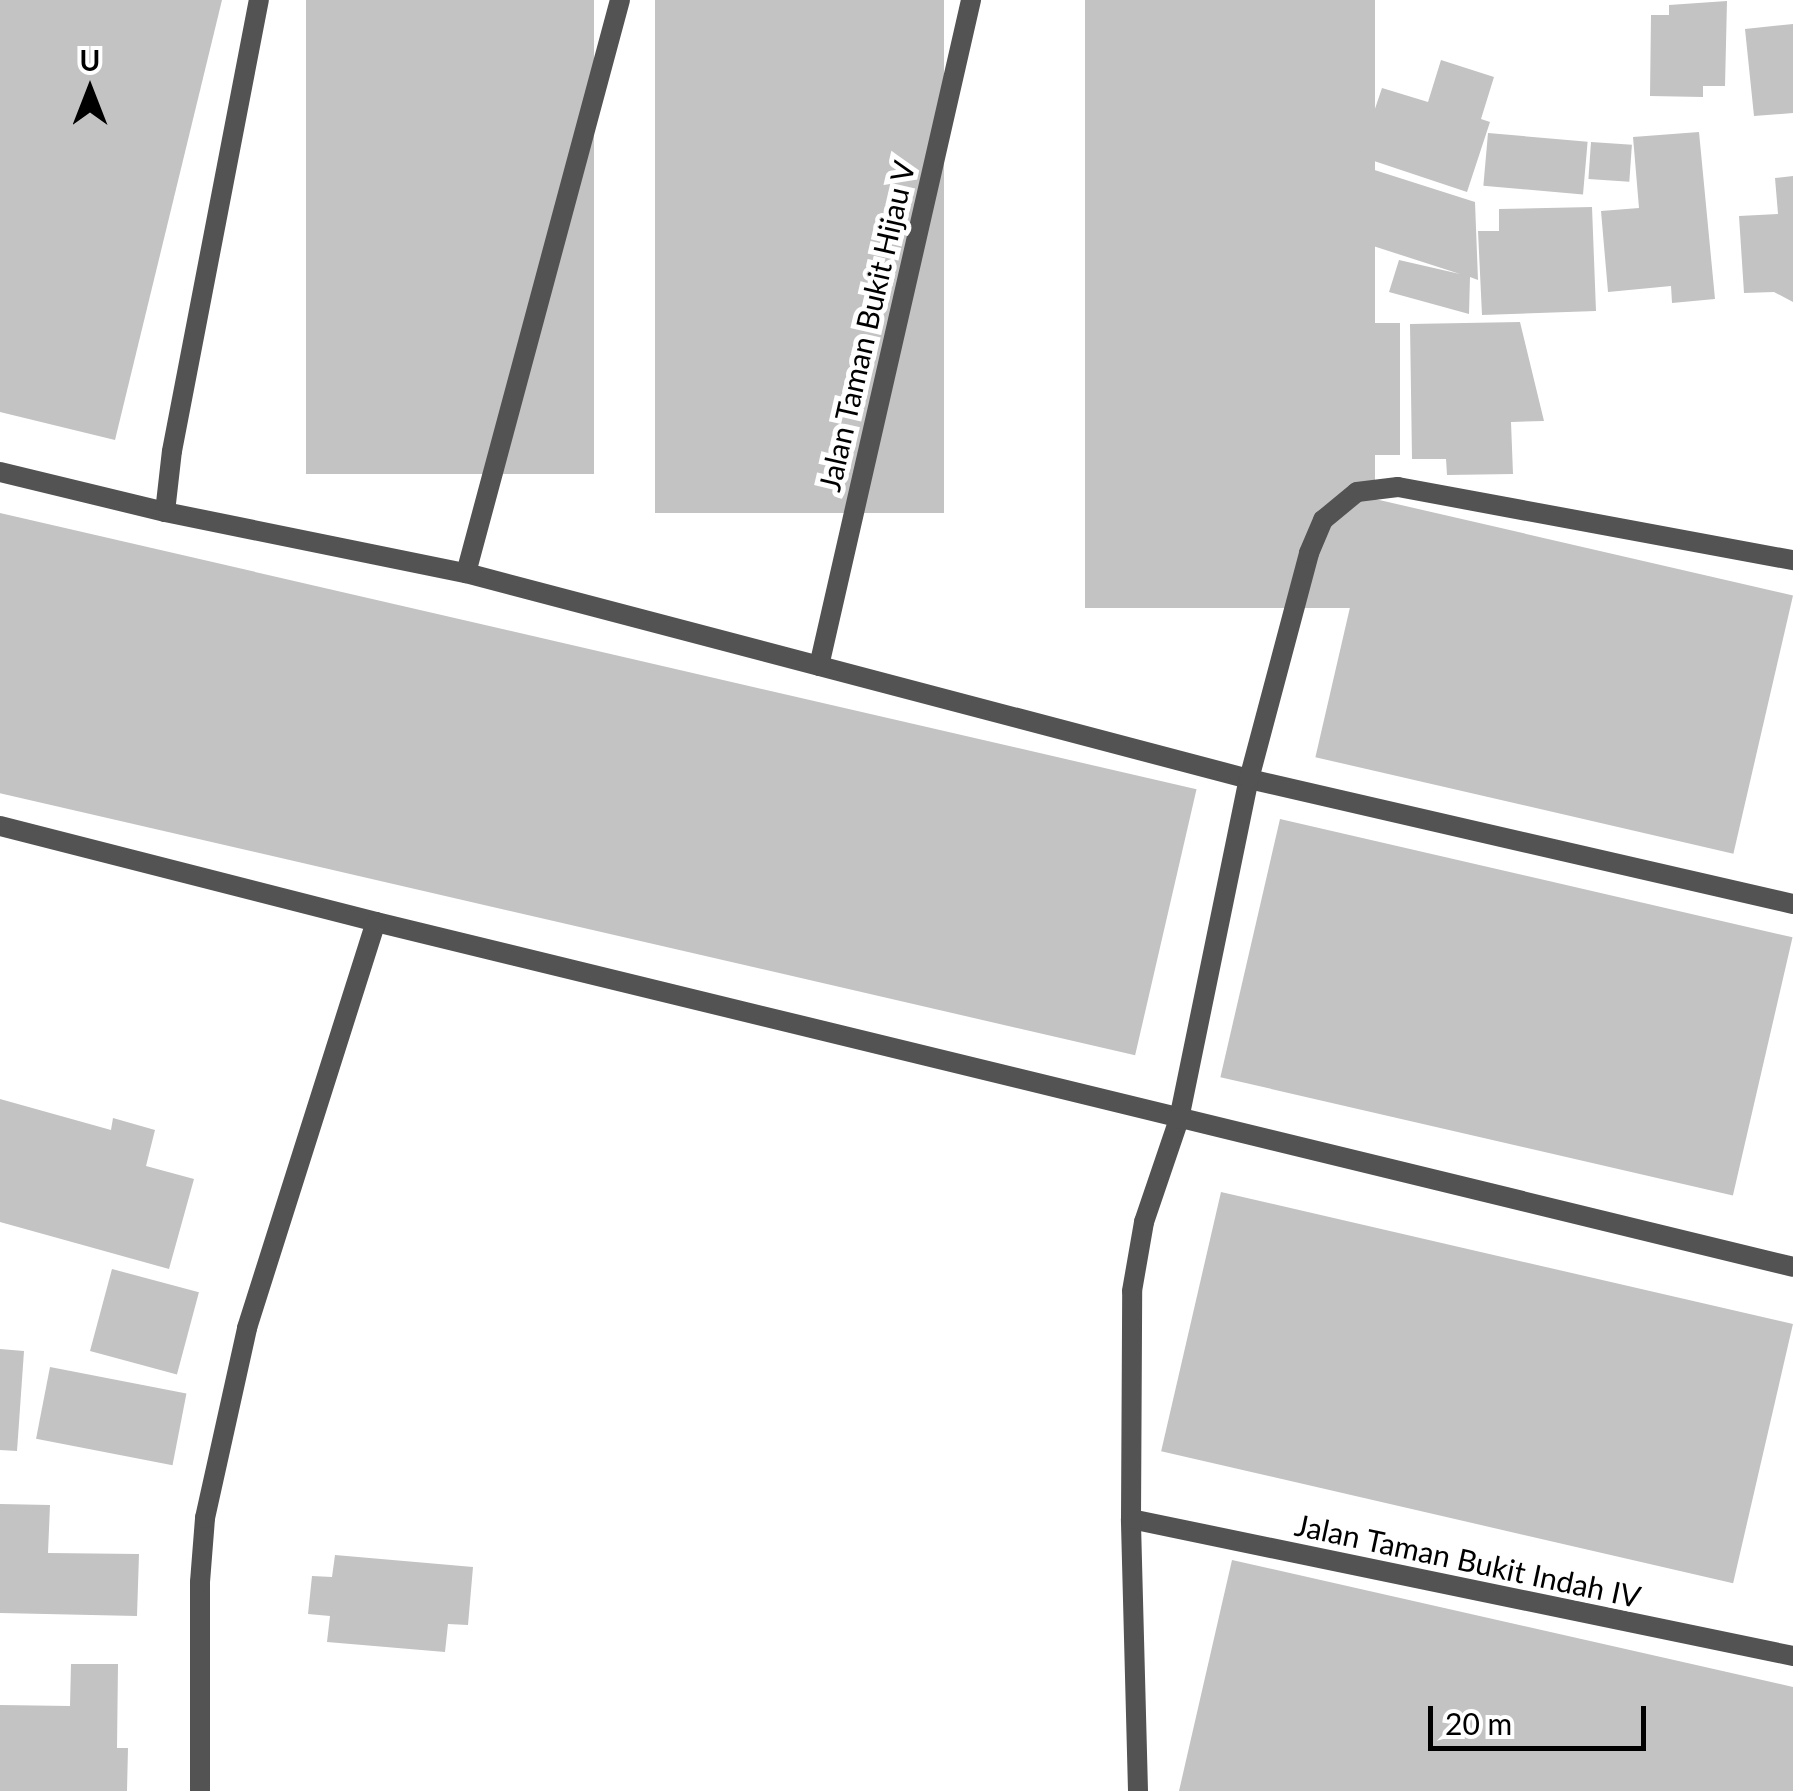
<!DOCTYPE html>
<html>
<head>
<meta charset="utf-8">
<style>
  body { margin:0 }
  #map { position:relative; width:1793px; height:1791px; overflow:hidden; background:#fff; font-family:Lato,sans-serif }
  div>[style] { position:absolute }
  [style*='--x'] { left:calc(var(--x)*1px); top:calc(var(--y)*1px); width:calc(var(--w)*1px); rotate:calc(var(--a)*1deg) }
  .building>* { inset:0; background:#c3c3c3; transform-origin:0 0 }
  .minor>* { height:20px; margin:-10px; padding:0 10px; transform-origin:10px; border-radius:10px; background:#535353 }
  span { translate:-50% -50%; white-space:nowrap; text-align:center; line-height:1.15; -webkit-text-stroke:10px #fff; paint-order:stroke }
  .street-label { font-size:30px; color:#000 }
  .north { position:absolute; left:40px; top:40px; width:100px; height:100px; -webkit-text-stroke:8px #fff; paint-order:stroke; rotate:0deg; font-size:28px; font-weight:700; line-height:40px; text-align:center; color:#000 }
  .north::after { content:''; display:block; margin:auto; width:35px; height:45px; background:#000; clip-path:polygon(50% 0,100% 100%,50% 72%,0 100%) }
  .scale { position:absolute; left:1428px; top:1706px; width:218px; height:45px; box-sizing:border-box; border:5px solid #000; border-top:0; padding-left:12px; font-size:30px; line-height:35px; white-space:nowrap; color:#000; -webkit-text-stroke:8px #fff; paint-order:stroke }
</style>
</head>
<body>
<div id="map">
  <div class="building">
    <div style="clip-path:polygon(0 0,222px 0,115px 440px,0 412px)"></div>
    <div style="left:306px;top:0;width:288px;height:474px"></div>
    <div style="left:655px;top:0;width:289px;height:513px"></div>
    <div style="left:1085px;top:0;width:290px;height:608px"></div>
    <div style="clip-path:polygon(1727px 1px,1725px 86px,1703px 86px,1703px 97px,1650px 96px,1651px 15px,1669px 15px,1669px 5px)"></div>
    <div style="clip-path:polygon(1793px 24px,1793px 113px,1754px 116px,1745px 29px)"></div>
    <div style="clip-path:polygon(1441px 60px,1494px 77px,1481px 119px,1490px 122px,1467px 192px,1359px 156px,1382px 88px,1428px 102px)"></div>
    <div style="clip-path:polygon(1699px 132px,1715px 299px,1672px 303px,1671px 286px,1608px 292px,1601px 211px,1639px 208px,1633px 137px)"></div>
    <div style="left:1488px;top:133px;width:100px;height:53px;rotate:5deg"></div>
    <div style="left:1591px;top:142px;width:41px;height:37px;rotate:4deg"></div>
    <div style="clip-path:polygon(1362px 166px,1475px 202px,1478px 280px,1470px 277px,1469px 314px,1389px 292px,1399px 260px,1460px 274px,1339px 235px)"></div>
    <div style="clip-path:polygon(1793px 176px,1793px 302px,1774px 292px,1744px 293px,1739px 216px,1778px 214px,1775px 178px)"></div>
    <div style="clip-path:polygon(1592px 207px,1596px 311px,1482px 315px,1478px 231px,1499px 231px,1499px 209px)"></div>
    <div style="clip-path:polygon(1520px 322px,1544px 421px,1511px 422px,1513px 474px,1447px 475px,1446px 459px,1412px 459px,1410px 324px)"></div>
    <div style="left:1329px;top:323px;width:71px;height:132px"></div>
    <div style="left:1375px;top:499px;width:429px;height:265px;rotate:13deg"></div>
    <div style="left:0;top:513px;width:1228px;height:273px;rotate:13deg"></div>
    <div style="left:1280px;top:819px;width:526px;height:265px;rotate:13deg"></div>
    <div style="clip-path:polygon(0 1099px,111px 1130px,113px 1118px,155px 1130px,146px 1166px,194px 1179px,169px 1269px,0 1222px)"></div>
    <div style="left:1221px;top:1192px;width:587px;height:266px;rotate:13deg"></div>
    <div style="left:112px;top:1269px;width:90px;height:85px;rotate:15deg"></div>
    <div style="clip-path:polygon(0 1349px,24px 1351px,17px 1451px,0 1450px)"></div>
    <div style="left:50px;top:1367px;width:139px;height:73px;rotate:11deg"></div>
    <div style="clip-path:polygon(0 1504px,50px 1505px,48px 1553px,139px 1554px,137px 1616px,0 1613px)"></div>
    <div style="clip-path:polygon(335px 1555px,473px 1567px,468px 1625px,448px 1624px,445px 1652px,327px 1642px,330px 1616px,308px 1614px,312px 1576px,332px 1577px)"></div>
    <div style="clip-path:polygon(1232px 1560px,1793px 1687px,1793px 1791px,1179px 1791px)"></div>
    <div style="clip-path:polygon(71px 1664px,118px 1664px,117px 1748px,128px 1748px,127px 1791px,0 1791px,0 1705px,70px 1706px)"></div>
  </div>
  <div class="minor">
    <div style="--x:0;--y:472;--w:170;--a:13.6"></div>
    <div style="--x:165;--y:512;--w:307;--a:11.5"></div>
    <div style="--x:466;--y:573;--w:810;--a:14.74"></div>
    <div style="--x:1249;--y:779;--w:558;--a:12.94"></div>
    <div style="--x:165;--y:512;--w:61;--a:-83.5"></div>
    <div style="--x:172;--y:451;--w:459;--a:-79.1"></div>
    <div style="--x:466;--y:573;--w:593;--a:-74.96"></div>
    <div style="--x:819;--y:666;--w:683;--a:-77.14"></div>
    <div style="--x:0;--y:826;--w:388;--a:14.3"></div>
    <div style="--x:376;--y:922;--w:1458;--a:13.68"></div>
    <div style="--x:1131;--y:1519;--w:676;--a:11.69"></div>
    <div style="--x:200;--y:1791;--w:209;--a:-90"></div>
    <div style="--x:200;--y:1582;--w:64;--a:-85.5"></div>
    <div style="--x:205;--y:1518;--w:195;--a:-77.5"></div>
    <div style="--x:247;--y:1328;--w:426;--a:-72.4"></div>
    <div style="--x:1138;--y:1791;--w:272;--a:-91.5"></div>
    <div style="--x:1131;--y:1519;--w:228;--a:-89.7"></div>
    <div style="--x:1132;--y:1291;--w:70;--a:-80.1"></div>
    <div style="--x:1144;--y:1222;--w:109;--a:-71.2"></div>
    <div style="--x:1179;--y:1119;--w:347;--a:-78.4"></div>
    <div style="--x:1249;--y:779;--w:234;--a:-75.1"></div>
    <div style="--x:1309;--y:553;--w:36;--a:-67"></div>
    <div style="--x:1323;--y:520;--w:44;--a:-39.5"></div>
    <div style="--x:1357;--y:492;--w:41;--a:-7"></div>
    <div style="--x:1398;--y:487;--w:402;--a:10.5"></div>
  </div>
  <div class="street-label">
    <span style="left:866px;top:326px;rotate:-77deg">Jalan Taman Bukit Hijau V</span>
    <span style="left:1468px;top:1560px;rotate:12deg">Jalan Taman Bukit Indah IV</span>
  </div>
  <div class="north">U</div>
  <div class="scale">20 m</div>
</div>
</body>
</html>
